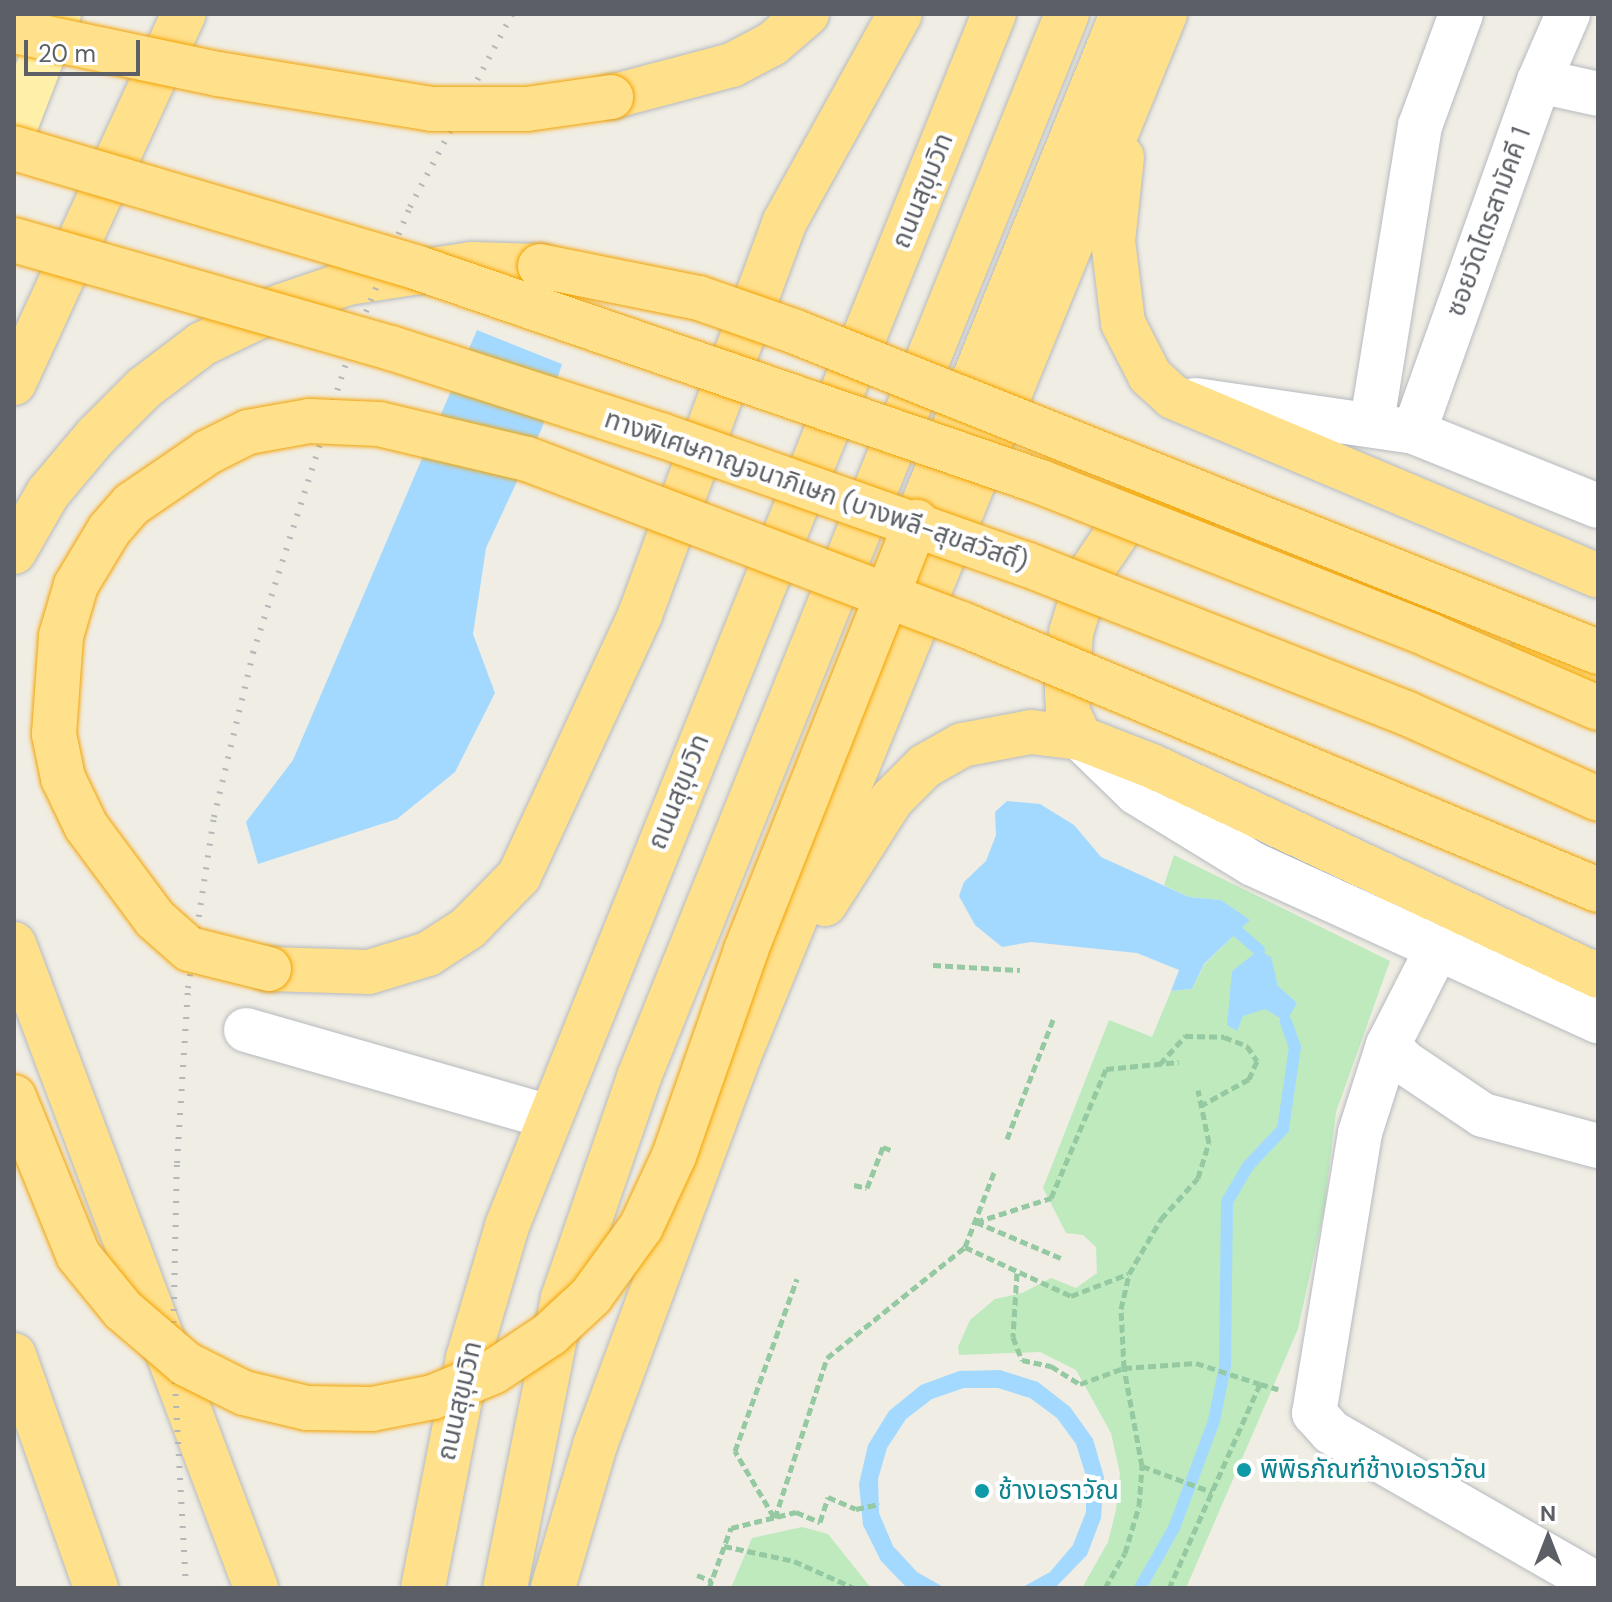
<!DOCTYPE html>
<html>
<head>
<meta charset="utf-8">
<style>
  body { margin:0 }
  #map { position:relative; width:1612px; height:1602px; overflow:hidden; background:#f0ede4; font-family:"DM Sans","Noto Sans Thai",sans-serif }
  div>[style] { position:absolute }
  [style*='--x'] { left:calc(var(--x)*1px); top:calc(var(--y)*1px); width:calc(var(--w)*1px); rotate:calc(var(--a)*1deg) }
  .green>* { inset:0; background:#beeabe }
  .water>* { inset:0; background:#a4d9ff }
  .stream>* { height:12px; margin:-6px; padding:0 6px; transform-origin:6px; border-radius:6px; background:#a4d9ff }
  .path>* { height:5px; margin-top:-2.5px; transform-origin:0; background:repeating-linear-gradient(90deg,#94c9a2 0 8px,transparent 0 12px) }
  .roads { filter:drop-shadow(0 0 2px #b6babf) drop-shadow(0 0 2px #b6babf) }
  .minor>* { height:44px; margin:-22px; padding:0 22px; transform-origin:22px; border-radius:22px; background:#fff }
  .major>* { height:44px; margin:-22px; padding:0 22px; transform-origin:22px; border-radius:22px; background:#fff0a9 }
  .highway>* { height:44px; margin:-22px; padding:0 22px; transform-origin:22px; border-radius:22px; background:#ffe08b }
  .rail>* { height:6px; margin-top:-3px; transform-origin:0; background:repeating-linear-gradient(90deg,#b5b6b7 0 2px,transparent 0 12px) }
  .bridges { filter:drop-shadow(0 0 2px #f3a300) drop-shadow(0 0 2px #f3a300) }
  .highway-bridge>* { height:44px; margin:-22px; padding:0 22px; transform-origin:22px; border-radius:22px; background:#ffe08b }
  .dots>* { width:22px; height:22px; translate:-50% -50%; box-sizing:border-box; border:4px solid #fff; border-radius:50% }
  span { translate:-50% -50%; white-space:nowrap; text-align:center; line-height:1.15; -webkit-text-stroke:8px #fff; paint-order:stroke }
  .street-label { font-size:26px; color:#5c6066 }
  .culture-label { font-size:26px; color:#0d838f }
  .left { translate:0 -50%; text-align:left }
  .frame { position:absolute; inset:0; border:16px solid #5c6066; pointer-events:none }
  .north { position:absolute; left:1508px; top:1498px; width:80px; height:80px; -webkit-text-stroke:6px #fff; paint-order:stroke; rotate:0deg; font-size:22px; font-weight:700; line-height:32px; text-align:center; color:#5c6066 }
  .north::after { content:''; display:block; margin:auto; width:28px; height:36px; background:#5c6066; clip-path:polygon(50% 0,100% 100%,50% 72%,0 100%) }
  .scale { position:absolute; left:24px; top:40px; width:116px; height:36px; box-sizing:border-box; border:4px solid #5c6066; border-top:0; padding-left:10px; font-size:24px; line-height:28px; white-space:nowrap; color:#5c6066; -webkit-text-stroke:6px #fff; paint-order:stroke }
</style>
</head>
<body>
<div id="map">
  <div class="green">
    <div style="clip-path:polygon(1174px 855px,1390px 961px,1336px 1112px,1324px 1210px,1298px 1329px,1186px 1588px,1082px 1588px,1108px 1542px,1116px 1510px,1120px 1474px,1111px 1433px,1076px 1370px,1040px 1352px,959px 1355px,958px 1347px,970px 1320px,995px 1299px,1022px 1293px,1051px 1278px,1076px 1288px,1097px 1273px,1096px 1247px,1083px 1235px,1066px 1233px,1043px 1188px,1109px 1020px,1152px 1037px,1171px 991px,1192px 989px,1204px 965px,1249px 920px,1221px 900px,1189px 897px,1164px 885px)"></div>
    <div style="clip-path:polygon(802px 1527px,828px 1534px,871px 1588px,731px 1588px,752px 1538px)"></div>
  </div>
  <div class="water">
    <div style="clip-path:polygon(477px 330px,562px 364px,542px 428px,486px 548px,473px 634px,495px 693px,455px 772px,397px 819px,258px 864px,246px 822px,293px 760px)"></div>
    <div style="clip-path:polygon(1007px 801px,1040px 804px,1074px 825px,1101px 857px,1189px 897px,1221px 900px,1250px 920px,1204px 964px,1192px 989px,1171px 991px,1179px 970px,1137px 953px,1031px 942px,1002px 947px,975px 925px,959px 896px,964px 882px,986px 861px,996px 835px,995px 812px)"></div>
    <div style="clip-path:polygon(1259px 950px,1271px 957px,1278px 986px,1297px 1003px,1286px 1022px,1265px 1009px,1243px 1016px,1237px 1031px,1227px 1025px,1232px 971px)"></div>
    <div style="clip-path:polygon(1000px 1370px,1038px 1382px,1070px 1407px,1093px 1439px,1104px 1477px,1101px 1518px,1087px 1555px,1055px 1588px,1021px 1588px,1050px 1572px,1073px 1545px,1086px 1512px,1086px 1476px,1076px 1444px,1057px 1418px,1030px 1398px,998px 1388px,964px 1388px,932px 1399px,906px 1419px,887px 1448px,878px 1479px,879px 1513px,893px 1546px,917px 1572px,945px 1588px,907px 1588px,881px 1561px,863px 1525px,859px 1484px,868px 1445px,889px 1411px,921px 1385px,959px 1371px)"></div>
  </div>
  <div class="stream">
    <div style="--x:1237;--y:931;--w:29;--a:41"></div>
    <div style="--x:1140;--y:1588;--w:69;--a:-60.5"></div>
    <div style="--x:1174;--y:1528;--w:114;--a:-69.5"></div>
    <div style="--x:1214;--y:1421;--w:56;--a:-78.7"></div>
    <div style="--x:1225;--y:1366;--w:164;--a:-89.3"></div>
    <div style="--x:1227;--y:1202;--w:42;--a:-59.7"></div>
    <div style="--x:1248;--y:1166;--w:51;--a:-46.6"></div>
    <div style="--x:1283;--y:1129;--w:83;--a:-81.7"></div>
    <div style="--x:1295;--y:1047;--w:27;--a:-110"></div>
  </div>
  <div class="path">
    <div style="--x:933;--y:965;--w:87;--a:3.3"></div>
    <div style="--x:1160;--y:1064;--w:38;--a:-48"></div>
    <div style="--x:1185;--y:1036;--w:39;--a:1"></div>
    <div style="--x:1224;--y:1037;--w:25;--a:21"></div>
    <div style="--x:1247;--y:1046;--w:18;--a:56"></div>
    <div style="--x:1257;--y:1061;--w:20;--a:114"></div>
    <div style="--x:1249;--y:1079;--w:54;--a:151"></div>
    <div style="--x:1007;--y:1139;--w:131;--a:-68.9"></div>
    <div style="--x:854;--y:1185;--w:13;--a:13"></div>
    <div style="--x:867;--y:1188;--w:44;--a:-68.7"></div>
    <div style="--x:883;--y:1147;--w:9;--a:21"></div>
    <div style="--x:976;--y:1222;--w:79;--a:-17.7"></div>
    <div style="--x:1051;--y:1198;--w:140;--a:-66.9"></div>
    <div style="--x:1106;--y:1069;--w:73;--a:-5.5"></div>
    <div style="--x:976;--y:1222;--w:92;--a:23"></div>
    <div style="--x:965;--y:1247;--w:117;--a:24.8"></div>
    <div style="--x:1071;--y:1296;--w:61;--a:-21.1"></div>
    <div style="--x:1017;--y:1273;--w:64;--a:93.6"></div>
    <div style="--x:1013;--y:1337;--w:25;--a:69"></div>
    <div style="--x:1022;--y:1360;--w:30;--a:12"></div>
    <div style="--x:1051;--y:1366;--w:34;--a:32"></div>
    <div style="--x:1080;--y:1384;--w:47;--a:-20"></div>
    <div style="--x:1124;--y:1368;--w:72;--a:-4"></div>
    <div style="--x:1196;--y:1363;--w:67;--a:18.2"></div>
    <div style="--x:1260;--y:1384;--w:223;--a:114"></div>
    <div style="--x:1260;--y:1384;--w:19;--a:16"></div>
    <div style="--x:1142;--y:1466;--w:75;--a:20.4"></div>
    <div style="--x:774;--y:1517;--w:77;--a:-120.6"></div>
    <div style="--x:735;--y:1451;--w:183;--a:-70.2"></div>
    <div style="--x:775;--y:1518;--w:168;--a:-72"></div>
    <div style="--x:827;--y:1358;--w:177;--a:-38.8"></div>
    <div style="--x:965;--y:1247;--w:83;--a:-68.7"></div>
    <div style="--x:724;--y:1546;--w:72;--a:12.1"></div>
    <div style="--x:794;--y:1561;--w:66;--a:24.2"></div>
    <div style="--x:697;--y:1575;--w:16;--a:22"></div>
    <div style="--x:709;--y:1588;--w:64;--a:-69.9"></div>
    <div style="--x:731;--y:1528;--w:67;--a:-13.8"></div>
    <div style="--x:796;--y:1512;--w:26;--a:23"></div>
    <div style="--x:820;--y:1522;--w:26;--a:-72"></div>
    <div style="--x:828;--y:1497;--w:30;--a:23"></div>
    <div style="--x:856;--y:1509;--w:24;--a:-12"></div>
    <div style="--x:1105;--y:1588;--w:40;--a:-60.3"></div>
    <div style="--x:1125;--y:1553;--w:49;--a:-73.4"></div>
    <div style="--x:1139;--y:1506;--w:40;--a:-85.7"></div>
    <div style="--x:1142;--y:1466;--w:100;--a:-100.4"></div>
    <div style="--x:1124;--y:1368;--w:59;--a:-92.9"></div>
    <div style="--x:1121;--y:1309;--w:36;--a:-77"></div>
    <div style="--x:1129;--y:1274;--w:64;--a:-59.8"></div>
    <div style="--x:1161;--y:1219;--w:55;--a:-47.9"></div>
    <div style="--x:1198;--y:1178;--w:37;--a:-73"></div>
    <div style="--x:1209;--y:1143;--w:54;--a:-101.7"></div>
  </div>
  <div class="roads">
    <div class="minor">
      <div style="--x:1539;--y:81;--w:60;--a:12.4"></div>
      <div style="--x:1195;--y:400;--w:221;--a:8.3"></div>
      <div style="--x:1414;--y:432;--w:198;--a:21.9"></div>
      <div style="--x:1372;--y:422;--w:300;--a:-80.8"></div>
      <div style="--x:1420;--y:126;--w:119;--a:-69.9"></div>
      <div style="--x:1414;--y:432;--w:373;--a:-70.4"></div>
      <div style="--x:1539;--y:81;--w:73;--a:-66.6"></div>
      <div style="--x:1080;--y:738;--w:79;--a:44"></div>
      <div style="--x:1137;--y:793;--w:136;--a:31.5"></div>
      <div style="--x:1253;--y:864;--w:379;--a:24.5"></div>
      <div style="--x:1437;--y:949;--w:108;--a:117"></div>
      <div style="--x:1388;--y:1045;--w:23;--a:47"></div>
      <div style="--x:1404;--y:1062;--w:95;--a:33.9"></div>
      <div style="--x:1483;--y:1115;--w:119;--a:15.1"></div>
      <div style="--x:246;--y:1030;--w:315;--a:16"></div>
      <div style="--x:1388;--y:1045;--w:92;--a:107.7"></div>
      <div style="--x:1360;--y:1133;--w:284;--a:99.3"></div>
      <div style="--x:1314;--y:1413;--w:25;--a:48"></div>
      <div style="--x:1331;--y:1432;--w:308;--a:29.8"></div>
    </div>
    <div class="major">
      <div style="--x:14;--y:130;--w:124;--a:-68.8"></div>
    </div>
    <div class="highway">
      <div style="--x:611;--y:97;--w:125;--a:-14.8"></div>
      <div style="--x:732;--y:65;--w:45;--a:-27.7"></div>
      <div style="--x:772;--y:44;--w:46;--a:-40.6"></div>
      <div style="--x:1122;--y:157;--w:84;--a:96.1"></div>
      <div style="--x:1113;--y:241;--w:83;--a:83"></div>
      <div style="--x:1123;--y:323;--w:59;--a:63"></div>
      <div style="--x:1150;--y:376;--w:31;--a:42"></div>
      <div style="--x:1173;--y:397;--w:461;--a:22.8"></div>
      <div style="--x:14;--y:383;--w:406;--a:-65.3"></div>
      <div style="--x:916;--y:522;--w:548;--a:-67.93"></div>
      <div style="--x:14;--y:552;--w:68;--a:-60"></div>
      <div style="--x:48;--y:493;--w:75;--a:-49.9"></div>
      <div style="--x:96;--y:436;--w:68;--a:-45"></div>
      <div style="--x:144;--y:388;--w:73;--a:-37.2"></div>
      <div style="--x:202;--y:344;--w:88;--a:-25.7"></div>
      <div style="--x:281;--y:306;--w:71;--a:-18.9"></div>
      <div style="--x:348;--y:283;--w:125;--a:-8.7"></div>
      <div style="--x:472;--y:264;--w:68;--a:1.7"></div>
      <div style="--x:1535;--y:649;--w:68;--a:22.4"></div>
      <div style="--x:1080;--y:738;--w:29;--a:-115"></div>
      <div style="--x:1068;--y:712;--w:21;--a:-93"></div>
      <div style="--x:1067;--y:691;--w:58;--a:-86.1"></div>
      <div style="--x:1071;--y:633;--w:59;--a:-73.4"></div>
      <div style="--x:1088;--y:576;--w:97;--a:-56"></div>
      <div style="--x:1142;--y:496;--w:15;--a:-23"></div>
      <div style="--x:1156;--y:490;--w:46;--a:18.8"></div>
      <div style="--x:825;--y:904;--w:125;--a:-57.5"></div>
      <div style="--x:892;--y:799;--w:47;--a:-45"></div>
      <div style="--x:925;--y:766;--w:43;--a:-29.6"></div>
      <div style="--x:962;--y:745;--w:70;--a:-10.7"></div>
      <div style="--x:1031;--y:732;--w:49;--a:7"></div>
      <div style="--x:1080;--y:738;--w:77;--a:21.3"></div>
      <div style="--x:1152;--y:766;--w:493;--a:25.2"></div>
      <div style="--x:14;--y:944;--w:688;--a:69.4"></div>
      <div style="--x:269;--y:969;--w:100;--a:1.7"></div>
      <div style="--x:369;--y:972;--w:62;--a:-17"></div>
      <div style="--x:428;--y:954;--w:48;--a:-33"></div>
      <div style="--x:468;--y:928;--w:73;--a:-45.6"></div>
      <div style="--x:519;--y:876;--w:288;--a:-65.1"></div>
      <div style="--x:640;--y:615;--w:418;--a:-69.8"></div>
      <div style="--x:784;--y:223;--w:239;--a:-61"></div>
      <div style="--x:14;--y:1355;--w:247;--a:70.6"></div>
      <div style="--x:423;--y:1588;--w:234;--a:-78.9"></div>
      <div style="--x:468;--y:1358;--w:138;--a:-73.5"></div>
      <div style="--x:507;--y:1226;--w:1306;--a:-68.11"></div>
      <div style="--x:505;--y:1588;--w:296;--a:-78.7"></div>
      <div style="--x:563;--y:1298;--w:234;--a:-71"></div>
      <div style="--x:639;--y:1077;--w:1146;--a:-68.07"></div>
      <div style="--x:553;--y:1588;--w:149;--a:-73.6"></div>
      <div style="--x:595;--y:1445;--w:415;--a:-69.7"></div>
      <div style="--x:739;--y:1056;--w:1126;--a:-67.76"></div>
    </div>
  </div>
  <div class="rail">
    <div style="--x:186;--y:1588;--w:241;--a:-93.1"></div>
    <div style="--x:173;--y:1347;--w:184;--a:-88.8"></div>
    <div style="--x:177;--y:1163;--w:175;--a:-86.4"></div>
    <div style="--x:188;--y:988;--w:173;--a:-81.4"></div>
    <div style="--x:214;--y:817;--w:169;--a:-76.6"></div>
    <div style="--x:253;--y:653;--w:324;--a:-72.2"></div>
    <div style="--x:352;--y:345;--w:150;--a:-67.2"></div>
    <div style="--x:410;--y:207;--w:218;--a:-62.1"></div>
  </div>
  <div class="bridges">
    <div class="highway-bridge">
      <div style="--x:14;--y:31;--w:208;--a:11.9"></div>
      <div style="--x:218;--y:74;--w:216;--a:9.3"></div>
      <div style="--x:431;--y:109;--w:96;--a:0"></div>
      <div style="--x:527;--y:109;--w:85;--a:-8.1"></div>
      <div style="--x:14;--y:148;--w:421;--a:16.5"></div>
      <div style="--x:418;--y:268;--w:659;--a:18.96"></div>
      <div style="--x:1041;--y:482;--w:419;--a:21.5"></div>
      <div style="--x:1431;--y:636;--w:182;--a:23.3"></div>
      <div style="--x:14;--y:240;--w:392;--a:16"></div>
      <div style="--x:391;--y:348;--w:284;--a:17.9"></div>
      <div style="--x:661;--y:435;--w:387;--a:19.5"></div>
      <div style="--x:1026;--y:564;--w:408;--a:21.4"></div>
      <div style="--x:1406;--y:713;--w:210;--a:24.1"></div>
      <div style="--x:540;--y:266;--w:162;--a:11.4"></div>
      <div style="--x:699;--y:298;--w:100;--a:19.3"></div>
      <div style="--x:793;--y:331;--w:867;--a:21.74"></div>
      <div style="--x:269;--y:969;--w:82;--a:-166"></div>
      <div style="--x:189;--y:949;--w:45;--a:-138.6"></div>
      <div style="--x:155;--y:919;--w:116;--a:-126.6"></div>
      <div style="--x:86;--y:826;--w:53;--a:-115.6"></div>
      <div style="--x:63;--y:778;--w:45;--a:-101.6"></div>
      <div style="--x:54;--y:734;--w:98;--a:-85.9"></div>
      <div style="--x:61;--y:636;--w:53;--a:-73.6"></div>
      <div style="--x:76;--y:585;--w:64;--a:-59"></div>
      <div style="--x:109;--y:530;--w:35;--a:-49"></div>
      <div style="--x:132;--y:504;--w:92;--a:-34.4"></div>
      <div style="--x:208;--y:452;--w:45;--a:-26.6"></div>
      <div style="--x:248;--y:432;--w:63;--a:-10.1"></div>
      <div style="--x:310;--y:421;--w:69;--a:2.5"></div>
      <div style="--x:379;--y:424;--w:152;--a:13.3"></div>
      <div style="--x:527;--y:459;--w:465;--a:20.8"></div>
      <div style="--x:962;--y:624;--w:689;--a:22.7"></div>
      <div style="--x:14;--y:1097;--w:170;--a:67.9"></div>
      <div style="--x:78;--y:1255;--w:71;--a:50.7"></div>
      <div style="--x:123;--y:1310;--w:83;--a:40.6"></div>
      <div style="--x:186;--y:1364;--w:65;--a:26.6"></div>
      <div style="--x:244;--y:1393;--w:65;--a:13.4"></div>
      <div style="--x:307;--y:1408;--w:65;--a:0.9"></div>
      <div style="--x:372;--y:1409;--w:62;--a:-11.1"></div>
      <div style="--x:433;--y:1397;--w:65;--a:-22.6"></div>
      <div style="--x:493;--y:1372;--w:69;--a:-33.7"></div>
      <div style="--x:550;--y:1334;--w:56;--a:-42.8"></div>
      <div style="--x:591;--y:1296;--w:85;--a:-54.1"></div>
      <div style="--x:641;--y:1227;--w:78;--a:-65.1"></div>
      <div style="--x:674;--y:1156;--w:218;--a:-70.7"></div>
      <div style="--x:746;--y:950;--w:461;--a:-68.3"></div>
    </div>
  </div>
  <div class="dots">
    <div style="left:1244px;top:1470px;background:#0f9aa8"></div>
    <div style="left:982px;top:1491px;background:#0f9aa8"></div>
  </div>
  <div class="street-label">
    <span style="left:923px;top:191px;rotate:-68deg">ถนนสุขุมวิท</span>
    <span style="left:1489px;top:222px;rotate:-70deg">ซอยวัดไตรสามัคคี 1</span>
    <span style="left:816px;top:491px;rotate:19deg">ทางพิเศษกาญจนาภิเษก (บางพลี-สุขสวัสดิ์)</span>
    <span style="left:679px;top:792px;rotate:-68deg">ถนนสุขุมวิท</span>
    <span style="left:460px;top:1401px;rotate:-77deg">ถนนสุขุมวิท</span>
  </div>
  <div class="culture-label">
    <span class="left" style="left:1260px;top:1470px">พิพิธภัณฑ์ช้างเอราวัณ</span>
    <span class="left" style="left:998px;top:1491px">ช้างเอราวัณ</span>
  </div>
  <div class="frame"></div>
  <div class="north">N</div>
  <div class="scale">20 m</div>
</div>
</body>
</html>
